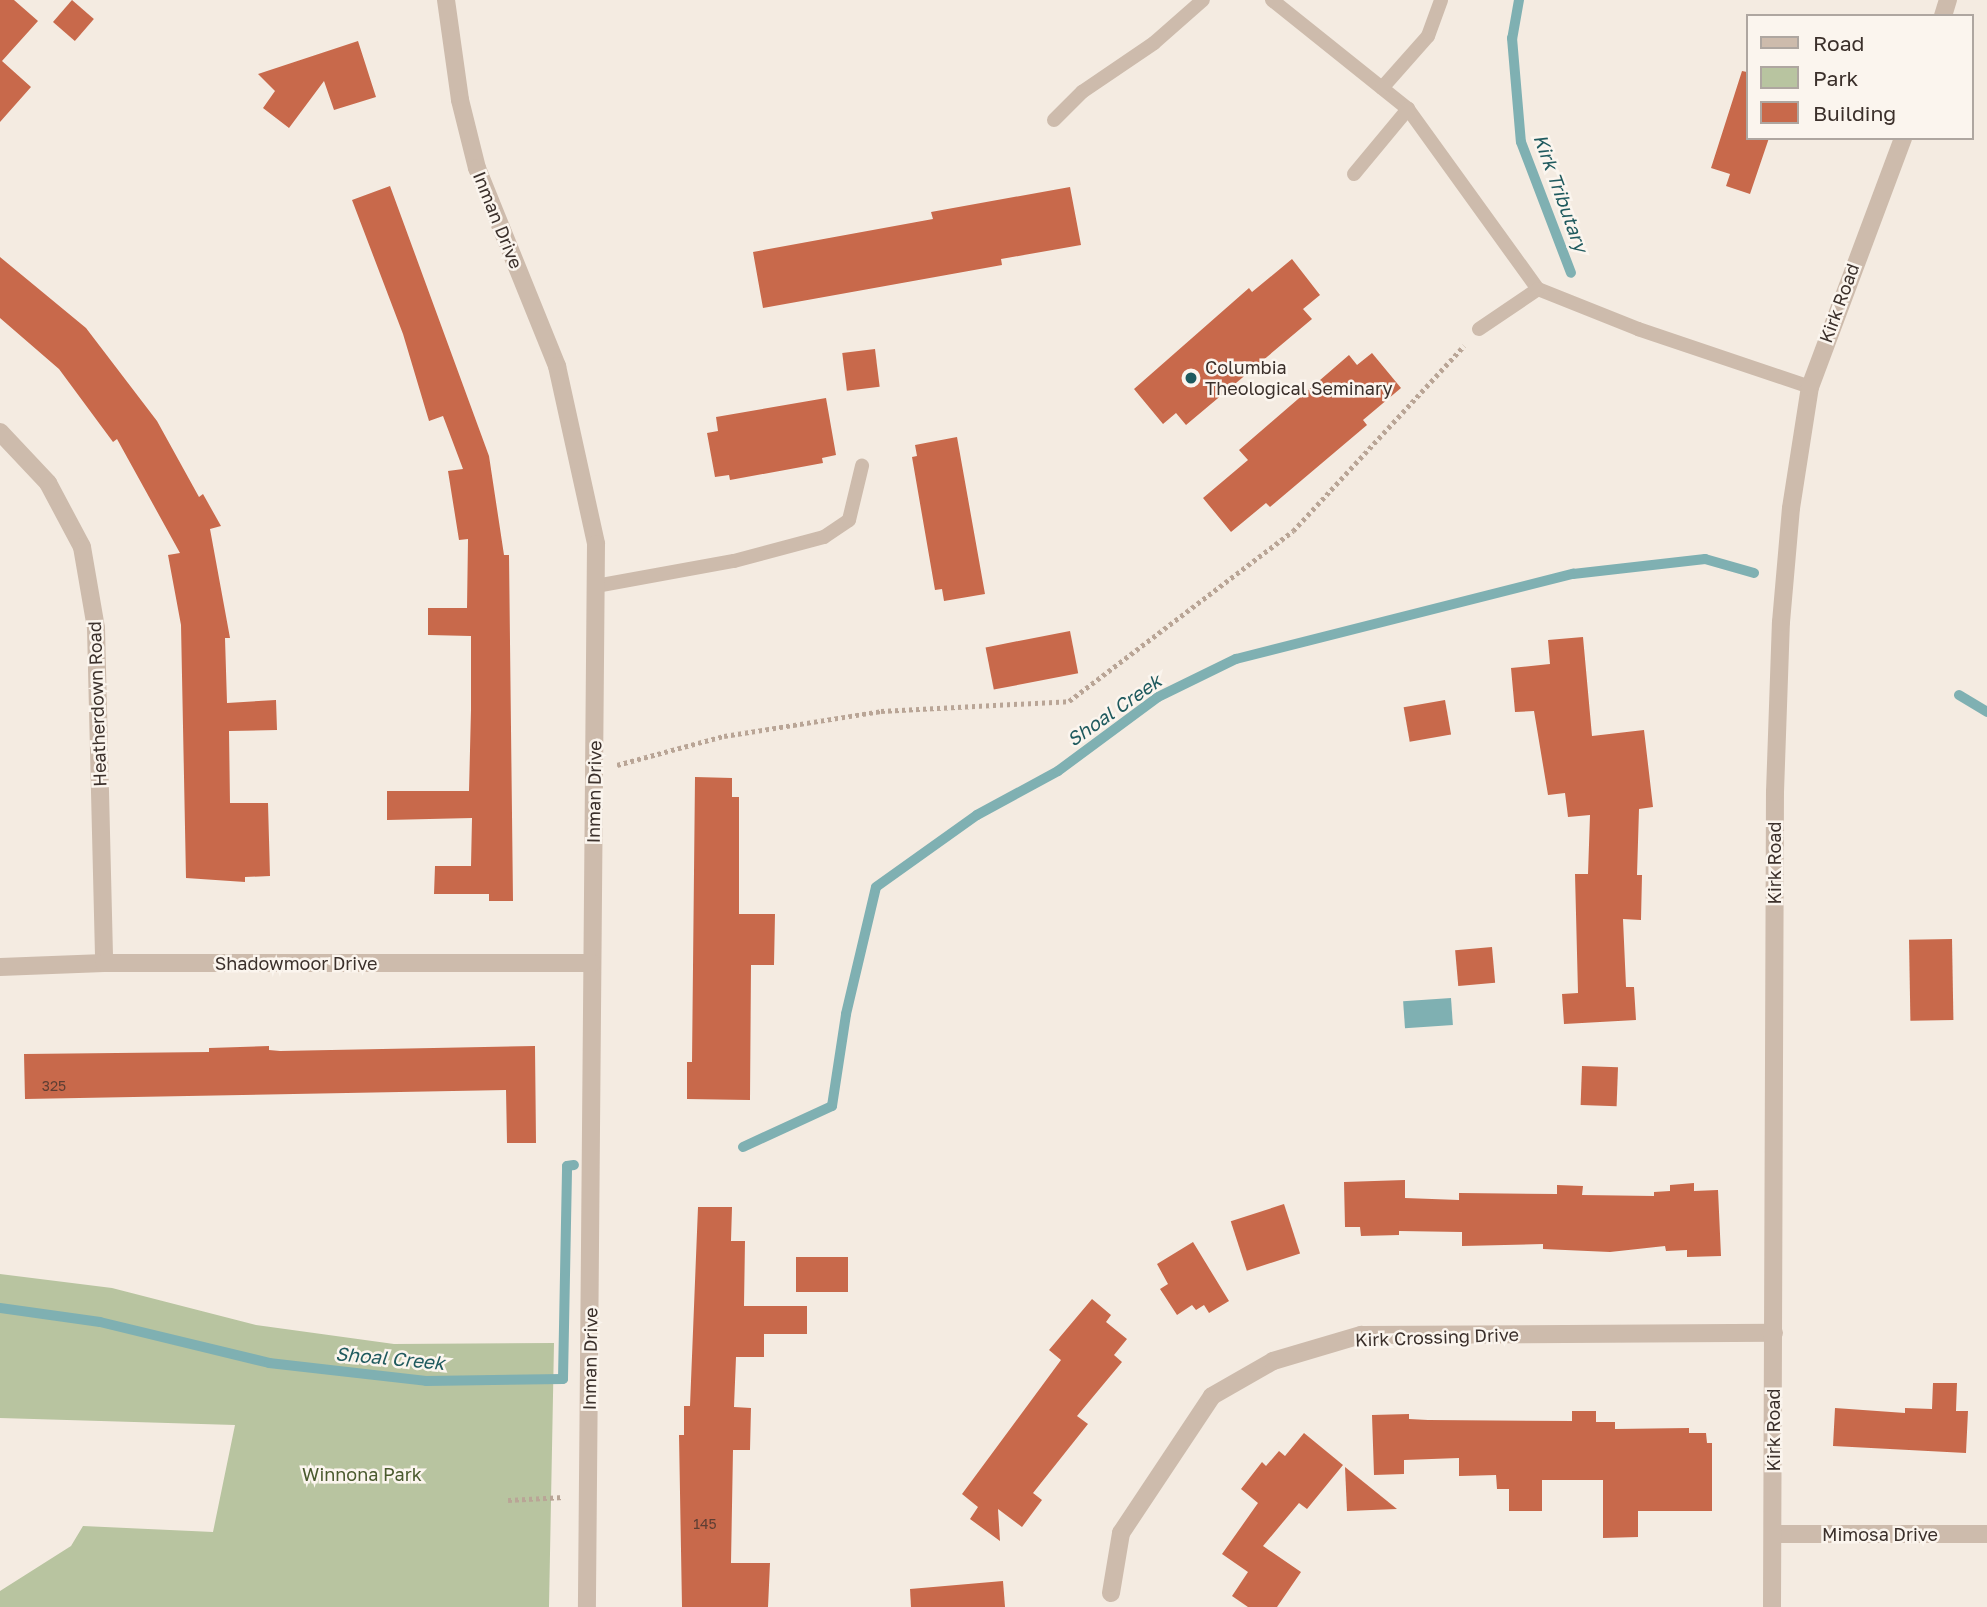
<!DOCTYPE html>
<html>
<head>
<meta charset="utf-8">
<style>
  body { margin:0 }
  #map { position:relative; width:1987px; height:1607px; overflow:hidden; background:#f4ebe1; font-family:"Golos Text",sans-serif }
  div>[style] { position:absolute }
  [style*='--x'] { left:calc(var(--x)*1px); top:calc(var(--y)*1px); width:calc(var(--w)*1px); rotate:calc(var(--a)*1deg) }
  .green>* { inset:0; background:#b8c4a0 }
  .water>* { inset:0; background:#7fb0b2; transform-origin:0 0 }
  .stream>* { height:10px; margin:-5px; padding:0 5px; transform-origin:5px; border-radius:5px; background:#7fb0b2 }
  .building>* { inset:0; background:#c8694b; transform-origin:0 0 }
  .path>* { height:4.5px; margin-top:-2.25px; transform-origin:0; background:repeating-linear-gradient(90deg,#b9a596 0 3.5px,transparent 0 7px) }
  .service>* { height:14px; margin:-7px; padding:0 7px; transform-origin:7px; border-radius:7px; background:#cdbbac }
  .minor>* { height:18px; margin:-9px; padding:0 9px; transform-origin:9px; border-radius:9px; background:#cdbbac }
  .dots>* { width:19px; height:19px; translate:-50% -50%; box-sizing:border-box; border:4px solid #fbf5ee; border-radius:50% }
  span { translate:-50% -50%; white-space:nowrap; text-align:center; line-height:1.15; -webkit-text-stroke:5px #fbf5ee; paint-order:stroke }
  .number-label { font-size:14px; color:#5e3e33 }
  .number-label span { -webkit-text-stroke-width:0 }
  .street-label { font-size:18px; color:#3b302b }
  .poi-label { font-size:18px; color:#3b302b }
  .left { translate:0 -50%; text-align:left }
  .park-label { font-size:18px; color:#4a5a2e }
  .water-label { font-size:19px; color:#1f5a5e; font-style:italic }
  .legend { position:absolute; left:1746px; top:14px; width:228px; height:126px; box-sizing:border-box; background:#fbf5ee; border:2px solid #aea6a0; margin:0; padding:9px 12px; list-style:none; font-size:21px; color:#3b302b }
  .legend li { display:flex; align-items:center; gap:14px; height:35px }
  .legend b { width:35px; border:2px solid #aea6a0 }
</style>
</head>
<body>
<div id="map">
  <div class="green">
    <div style="clip-path:polygon(0 1274px,112px 1288px,256px 1325px,394px 1344px,554px 1343px,549px 1607px,0 1607px,0 1591px,71px 1546px,83px 1526px,213px 1532px,235px 1425px,0 1418px)"></div>
  </div>
  <div class="water">
    <div style="left:1451px;top:998px;width:27px;height:48px;rotate:86deg"></div>
  </div>
  <div class="stream">
    <div style="--x:1519;--y:0;--w:39;--a:100"></div>
    <div style="--x:1512;--y:38;--w:104;--a:85.1"></div>
    <div style="--x:1521;--y:142;--w:140;--a:69.1"></div>
    <div style="--x:1959;--y:695;--w:33;--a:31"></div>
    <div style="--x:743;--y:1147;--w:98;--a:-24.7"></div>
    <div style="--x:832;--y:1106;--w:93;--a:-81.3"></div>
    <div style="--x:846;--y:1014;--w:130;--a:-76.7"></div>
    <div style="--x:876;--y:887;--w:124;--a:-35.5"></div>
    <div style="--x:977;--y:815;--w:92;--a:-28.5"></div>
    <div style="--x:1058;--y:771;--w:124;--a:-36.5"></div>
    <div style="--x:1158;--y:697;--w:87;--a:-26"></div>
    <div style="--x:1236;--y:659;--w:348;--a:-14.2"></div>
    <div style="--x:1573;--y:574;--w:133;--a:-6.5"></div>
    <div style="--x:1705;--y:559;--w:51;--a:15.9"></div>
    <div style="--x:0;--y:1308;--w:101;--a:8"></div>
    <div style="--x:100;--y:1322;--w:174;--a:13.6"></div>
    <div style="--x:269;--y:1363;--w:158;--a:6.5"></div>
    <div style="--x:426;--y:1381;--w:137;--a:-0.8"></div>
    <div style="--x:563;--y:1379;--w:213;--a:-88.9"></div>
    <div style="--x:567;--y:1166;--w:7;--a:-8"></div>
  </div>
  <div class="building">
    <div style="clip-path:polygon(0 0,14px 0,38px 21px,2px 61px,31px 87px,0 122px)"></div>
    <div style="left:72px;top:0;width:29px;height:29px;rotate:41deg"></div>
    <div style="clip-path:polygon(358px 41px,376px 97px,334px 110px,324px 81px,289px 128px,263px 108px,275px 91px,258px 74px)"></div>
    <div style="clip-path:polygon(1742px 71px,1747px 72px,1747px 138px,1769px 138px,1750px 194px,1726px 186px,1730px 174px,1711px 168px)"></div>
    <div style="clip-path:polygon(390px 186px,489px 456px,504px 555px,509px 555px,513px 901px,489px 901px,489px 894px,434px 894px,435px 866px,471px 866px,472px 818px,387px 820px,387px 791px,469px 791px,471px 710px,471px 636px,428px 635px,428px 608px,467px 608px,468px 539px,459px 540px,448px 471px,463px 469px,443px 416px,429px 421px,403px 334px,352px 200px)"></div>
    <div style="clip-path:polygon(1070px 187px,1081px 245px,1001px 259px,1002px 265px,763px 308px,753px 252px,933px 219px,931px 212px)"></div>
    <div style="clip-path:polygon(0 257px,86px 328px,157px 421px,199px 497px,203px 494px,221px 526px,210px 529px,230px 638px,225px 638px,227px 703px,276px 700px,277px 730px,229px 731px,230px 803px,268px 803px,270px 876px,245px 877px,245px 882px,186px 878px,181px 625px,168px 555px,180px 553px,117px 439px,113px 442px,59px 369px,0 318px)"></div>
    <div style="clip-path:polygon(1292px 259px,1320px 295px,1303px 309px,1312px 319px,1186px 425px,1176px 413px,1163px 424px,1134px 389px,1249px 288px,1252px 292px)"></div>
    <div style="left:875px;top:349px;width:38px;height:33px;rotate:83deg"></div>
    <div style="clip-path:polygon(1372px 353px,1401px 388px,1363px 420px,1367px 425px,1270px 507px,1266px 503px,1231px 532px,1203px 498px,1248px 460px,1239px 450px,1349px 355px,1357px 365px)"></div>
    <div style="clip-path:polygon(826px 398px,836px 455px,822px 458px,823px 463px,730px 480px,729px 475px,715px 477px,707px 433px,718px 431px,716px 417px)"></div>
    <div style="clip-path:polygon(957px 437px,985px 594px,944px 601px,942px 589px,935px 590px,912px 457px,917px 456px,915px 445px)"></div>
    <div style="left:1070px;top:631px;width:43px;height:86px;rotate:79deg"></div>
    <div style="clip-path:polygon(1583px 637px,1592px 736px,1644px 730px,1653px 807px,1639px 809px,1637px 875px,1642px 875px,1641px 920px,1623px 919px,1626px 987px,1634px 987px,1636px 1020px,1564px 1024px,1562px 994px,1578px 993px,1575px 874px,1588px 874px,1590px 815px,1568px 817px,1565px 793px,1548px 795px,1534px 711px,1515px 712px,1511px 668px,1550px 664px,1548px 640px)"></div>
    <div style="left:1445px;top:700px;width:35px;height:42px;rotate:80deg"></div>
    <div style="clip-path:polygon(695px 777px,732px 778px,732px 797px,739px 797px,739px 914px,775px 914px,774px 965px,751px 965px,750px 1100px,687px 1099px,687px 1062px,692px 1062px)"></div>
    <div style="left:1952px;top:939px;width:81px;height:43px;rotate:89deg"></div>
    <div style="left:1492px;top:947px;width:36px;height:37px;rotate:85deg"></div>
    <div style="clip-path:polygon(269px 1046px,269px 1050px,280px 1051px,535px 1046px,536px 1143px,507px 1143px,506px 1090px,25px 1099px,24px 1054px,209px 1052px,209px 1048px)"></div>
    <div style="left:1582px;top:1066px;width:36px;height:39px;rotate:2deg"></div>
    <div style="clip-path:polygon(1405px 1180px,1405px 1198px,1459px 1200px,1459px 1193px,1557px 1194px,1557px 1185px,1583px 1186px,1582px 1195px,1654px 1196px,1654px 1192px,1670px 1191px,1670px 1185px,1694px 1183px,1694px 1191px,1718px 1190px,1721px 1256px,1687px 1257px,1687px 1250px,1666px 1251px,1665px 1246px,1610px 1252px,1543px 1249px,1543px 1244px,1462px 1246px,1462px 1232px,1399px 1231px,1399px 1235px,1361px 1236px,1360px 1227px,1345px 1227px,1344px 1182px)"></div>
    <div style="left:1284px;top:1204px;width:52px;height:56px;rotate:72deg"></div>
    <div style="clip-path:polygon(698px 1207px,732px 1207px,731px 1241px,745px 1241px,744px 1306px,807px 1306px,807px 1334px,764px 1334px,764px 1357px,736px 1357px,734px 1407px,751px 1408px,750px 1450px,733px 1450px,731px 1563px,770px 1563px,768px 1607px,682px 1607px,679px 1435px,684px 1435px,684px 1406px,690px 1406px)"></div>
    <div style="clip-path:polygon(1193px 1242px,1229px 1301px,1209px 1313px,1204px 1305px,1196px 1310px,1192px 1305px,1177px 1315px,1160px 1289px,1168px 1284px,1157px 1264px)"></div>
    <div style="left:796px;top:1257px;width:52px;height:35px"></div>
    <div style="clip-path:polygon(1092px 1299px,1111px 1315px,1106px 1322px,1127px 1339px,1114px 1355px,1122px 1362px,1077px 1416px,1088px 1424px,1033px 1493px,1042px 1500px,1022px 1527px,998px 1509px,1000px 1541px,970px 1519px,978px 1507px,962px 1494px,1061px 1360px,1049px 1350px)"></div>
    <div style="clip-path:polygon(1933px 1383px,1957px 1383px,1956px 1411px,1968px 1411px,1966px 1453px,1833px 1446px,1835px 1408px,1905px 1413px,1905px 1408px,1932px 1409px)"></div>
    <div style="clip-path:polygon(1572px 1411px,1596px 1411px,1596px 1422px,1615px 1422px,1615px 1429px,1689px 1428px,1689px 1433px,1706px 1433px,1707px 1443px,1712px 1443px,1712px 1511px,1638px 1511px,1638px 1537px,1603px 1538px,1603px 1480px,1542px 1480px,1542px 1511px,1509px 1511px,1509px 1489px,1497px 1489px,1496px 1475px,1459px 1476px,1459px 1458px,1404px 1460px,1404px 1474px,1374px 1475px,1372px 1415px,1409px 1414px,1409px 1419px,1428px 1420px,1572px 1421px)"></div>
    <div style="clip-path:polygon(1304px 1433px,1343px 1465px,1307px 1509px,1299px 1503px,1263px 1546px,1301px 1572px,1277px 1607px,1248px 1607px,1232px 1596px,1248px 1572px,1222px 1554px,1258px 1503px,1241px 1489px,1262px 1462px,1266px 1466px,1279px 1451px,1285px 1456px)"></div>
    <div style="clip-path:polygon(1345px 1467px,1397px 1509px,1347px 1511px)"></div>
    <div style="clip-path:polygon(1003px 1581px,1005px 1607px,911px 1607px,910px 1589px)"></div>
  </div>
  <div class="path">
    <div style="--x:617;--y:765;--w:111;--a:-15.2"></div>
    <div style="--x:724;--y:736;--w:159;--a:-9"></div>
    <div style="--x:881;--y:711;--w:188;--a:-3"></div>
    <div style="--x:1069;--y:701;--w:281;--a:-37.2"></div>
    <div style="--x:1293;--y:531;--w:252;--a:-47.3"></div>
    <div style="--x:508;--y:1500;--w:56;--a:-3.1"></div>
  </div>
  <div class="service">
    <div style="--x:1272;--y:0;--w:174;--a:38.7"></div>
    <div style="--x:1408;--y:109;--w:222;--a:54.2"></div>
    <div style="--x:1538;--y:289;--w:108;--a:21.8"></div>
    <div style="--x:1638;--y:329;--w:182;--a:18.6"></div>
    <div style="--x:1382;--y:88;--w:69;--a:-48.5"></div>
    <div style="--x:1428;--y:36;--w:38;--a:-70"></div>
    <div style="--x:1054;--y:120;--w:40;--a:-45"></div>
    <div style="--x:1082;--y:92;--w:87;--a:-34.2"></div>
    <div style="--x:1154;--y:43;--w:65;--a:-41.3"></div>
    <div style="--x:1354;--y:174;--w:85;--a:-50.3"></div>
    <div style="--x:1479;--y:329;--w:71;--a:-34.1"></div>
    <div style="--x:596;--y:586;--w:140;--a:-10.3"></div>
    <div style="--x:734;--y:561;--w:93;--a:-14.9"></div>
    <div style="--x:824;--y:537;--w:30;--a:-34"></div>
    <div style="--x:849;--y:520;--w:56;--a:-76.5"></div>
  </div>
  <div class="minor">
    <div style="--x:446;--y:0;--w:101;--a:82"></div>
    <div style="--x:460;--y:100;--w:70;--a:76"></div>
    <div style="--x:477;--y:168;--w:214;--a:68"></div>
    <div style="--x:557;--y:366;--w:182;--a:77.6"></div>
    <div style="--x:596;--y:544;--w:1063;--a:90.49"></div>
    <div style="--x:1943;--y:16;--w:17;--a:-73"></div>
    <div style="--x:0;--y:432;--w:70;--a:46.7"></div>
    <div style="--x:48;--y:483;--w:72;--a:62"></div>
    <div style="--x:82;--y:547;--w:82;--a:80.2"></div>
    <div style="--x:96;--y:628;--w:335;--a:88.6"></div>
    <div style="--x:0;--y:967;--w:104;--a:-2.2"></div>
    <div style="--x:104;--y:963;--w:488;--a:0"></div>
    <div style="--x:1773;--y:1534;--w:214;--a:0"></div>
    <div style="--x:1111;--y:1593;--w:61;--a:-80.5"></div>
    <div style="--x:1121;--y:1533;--w:164;--a:-56.4"></div>
    <div style="--x:1212;--y:1396;--w:70;--a:-29.8"></div>
    <div style="--x:1273;--y:1361;--w:92;--a:-16.5"></div>
    <div style="--x:1361;--y:1335;--w:413;--a:-0.3"></div>
    <div style="--x:1772;--y:1607;--w:815;--a:-89.79"></div>
    <div style="--x:1775;--y:792;--w:170;--a:-88"></div>
    <div style="--x:1781;--y:622;--w:114;--a:-85"></div>
    <div style="--x:1791;--y:508;--w:122;--a:-81.1"></div>
    <div style="--x:1810;--y:387;--w:266;--a:-69.5"></div>
  </div>
  <div class="dots">
    <div style="left:1191px;top:378px;background:#1f5a5e"></div>
  </div>
  <div class="number-label">
    <span style="left:54px;top:1086px">325</span>
    <span style="left:705px;top:1524px">145</span>
  </div>
  <div class="street-label">
    <span style="left:498px;top:220px;rotate:68deg">Inman Drive</span>
    <span style="left:1839px;top:303px;rotate:-70deg">Kirk Road</span>
    <span style="left:97px;top:704px;rotate:-92deg">Heatherdown Road</span>
    <span style="left:594px;top:792px;rotate:-89deg">Inman Drive</span>
    <span style="left:1774px;top:863px;rotate:-90deg">Kirk Road</span>
    <span style="left:296px;top:963px">Shadowmoor Drive</span>
    <span style="left:1437px;top:1337px;rotate:-2deg">Kirk Crossing Drive</span>
    <span style="left:590px;top:1359px;rotate:-89deg">Inman Drive</span>
    <span style="left:1773px;top:1430px;rotate:-90deg">Kirk Road</span>
    <span style="left:1880px;top:1534px">Mimosa Drive</span>
  </div>
  <div class="poi-label">
    <span class="left" style="left:1205px;top:378px">Columbia<br>Theological Seminary</span>
  </div>
  <div class="park-label">
    <span style="left:362px;top:1474px">Winnona Park</span>
  </div>
  <div class="water-label">
    <span style="left:1561px;top:193px;rotate:70deg">Kirk Tributary</span>
    <span style="left:1114px;top:710px;rotate:-35deg">Shoal Creek</span>
    <span style="left:390px;top:1358px;rotate:5deg">Shoal Creek</span>
  </div>
  <ul class="legend">
  <li><b style="height:9px;background:#cdbbac"></b>Road</li>
  <li><b style="height:19px;background:#b8c4a0"></b>Park</li>
  <li><b style="height:19px;background:#c8694b"></b>Building</li>
  </ul>
</div>
</body>
</html>
